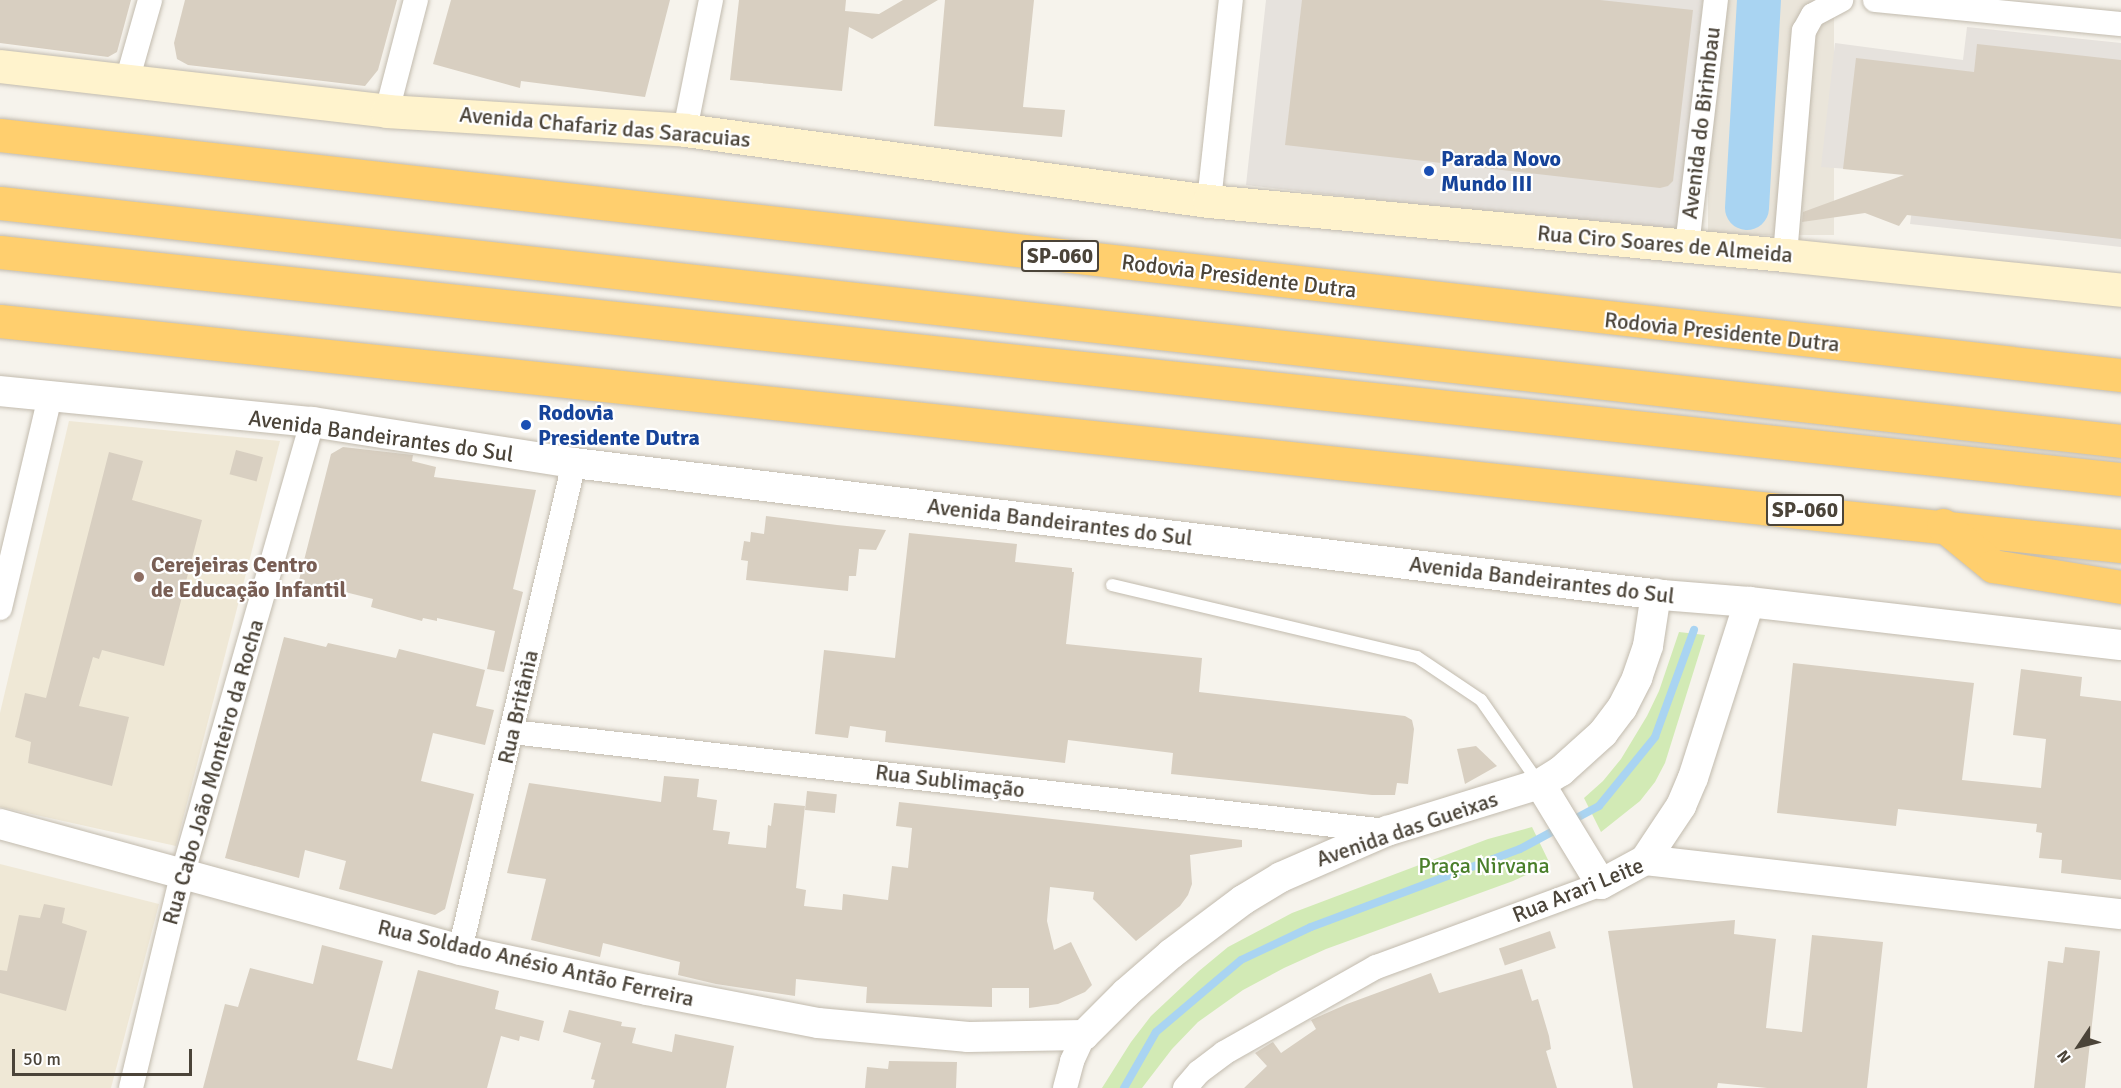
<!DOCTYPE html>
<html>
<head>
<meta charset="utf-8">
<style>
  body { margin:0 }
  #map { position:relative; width:2121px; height:1088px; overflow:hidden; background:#f6f3ec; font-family:Signika,sans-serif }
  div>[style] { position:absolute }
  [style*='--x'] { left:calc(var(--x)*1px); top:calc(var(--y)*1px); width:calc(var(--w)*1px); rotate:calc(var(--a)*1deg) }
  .residential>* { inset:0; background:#eae5da; transform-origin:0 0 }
  .industrial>* { inset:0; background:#e6e2dd }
  .education>* { inset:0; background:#efe8d6 }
  .green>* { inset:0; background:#d2eab5 }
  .stream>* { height:8px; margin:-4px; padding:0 4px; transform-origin:4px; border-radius:4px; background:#a9d4f2 }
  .river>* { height:44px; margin:-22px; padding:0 22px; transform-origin:22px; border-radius:22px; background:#a9d4f2 }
  .building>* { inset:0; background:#d8cfc1; transform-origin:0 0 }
  .roads { filter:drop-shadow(0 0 2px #c2bbae) drop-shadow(0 0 2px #c2bbae) }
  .service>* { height:12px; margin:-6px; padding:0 6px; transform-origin:6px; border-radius:6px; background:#fff }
  .minor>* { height:24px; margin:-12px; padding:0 12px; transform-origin:12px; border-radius:12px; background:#fff }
  .tertiary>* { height:30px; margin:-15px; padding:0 15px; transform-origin:15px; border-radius:15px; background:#fff }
  .secondary>* { height:33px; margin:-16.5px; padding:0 16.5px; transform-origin:16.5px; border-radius:16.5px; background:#fff3cd }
  .motorway>* { height:33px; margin:-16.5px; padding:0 16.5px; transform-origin:16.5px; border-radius:16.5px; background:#ffcf6e }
  .dots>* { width:16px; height:16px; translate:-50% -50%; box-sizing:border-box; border:3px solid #fff; border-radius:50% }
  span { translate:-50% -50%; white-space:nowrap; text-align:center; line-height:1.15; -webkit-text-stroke:4.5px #fff; paint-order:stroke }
  .shield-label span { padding:2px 4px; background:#fff; border:2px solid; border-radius:4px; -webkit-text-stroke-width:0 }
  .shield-label { font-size:21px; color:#4b4439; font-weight:700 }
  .street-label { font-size:22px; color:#4b4439 }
  .transit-label { font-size:22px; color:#164399; font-weight:700 }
  .left { translate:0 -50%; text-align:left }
  .education-label { font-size:22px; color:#785e54; font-weight:700 }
  .park-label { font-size:22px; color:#4a7f2a }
  .north { position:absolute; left:2049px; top:1016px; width:60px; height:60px; -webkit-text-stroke:4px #fff; paint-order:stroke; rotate:235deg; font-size:16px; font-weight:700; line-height:24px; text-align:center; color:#4b4439 }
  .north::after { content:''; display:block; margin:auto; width:21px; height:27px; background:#4b4439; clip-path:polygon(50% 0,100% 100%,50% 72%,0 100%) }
  .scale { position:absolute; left:12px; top:1049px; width:180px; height:27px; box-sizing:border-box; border:3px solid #4b4439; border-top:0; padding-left:8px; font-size:18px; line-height:21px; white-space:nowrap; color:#4b4439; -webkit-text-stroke:4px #fff; paint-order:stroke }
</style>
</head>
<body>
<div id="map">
  <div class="residential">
    <div style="left:1708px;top:0;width:126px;height:235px"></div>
  </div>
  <div class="industrial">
    <div style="clip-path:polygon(1266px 0,1703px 0,1678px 234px,1246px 185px)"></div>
    <div style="clip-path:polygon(1967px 27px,2121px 43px,2121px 247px,1910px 224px,1917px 174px,1821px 167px,1835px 43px,1963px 60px)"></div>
  </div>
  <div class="education">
    <div style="clip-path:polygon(69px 421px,280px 441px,176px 846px,0 807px,0 713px)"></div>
    <div style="clip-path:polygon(0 864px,159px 904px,111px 1088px,0 1088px)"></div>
  </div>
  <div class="green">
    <div style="clip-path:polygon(1679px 632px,1705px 635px,1665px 763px,1655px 782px,1640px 801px,1601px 832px,1584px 798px,1603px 781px,1621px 759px,1647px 716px,1659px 691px)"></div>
    <div style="clip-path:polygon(1532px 827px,1550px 864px,1513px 881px,1326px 949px,1284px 968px,1243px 990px,1198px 1022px,1172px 1049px,1142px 1088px,1102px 1088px,1131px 1042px,1151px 1016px,1199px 971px,1228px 947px,1292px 913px,1488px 839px)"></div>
  </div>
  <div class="stream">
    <div style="--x:1569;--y:822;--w:34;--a:-28"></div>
    <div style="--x:1599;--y:806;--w:89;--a:-50.9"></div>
    <div style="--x:1655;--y:737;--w:114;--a:-70"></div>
    <div style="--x:1124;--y:1088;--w:64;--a:-60.3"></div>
    <div style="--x:1156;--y:1032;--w:111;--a:-40.3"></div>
    <div style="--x:1241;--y:960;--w:77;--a:-25.2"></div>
    <div style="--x:1311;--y:927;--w:223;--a:-20.5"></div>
    <div style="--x:1520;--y:849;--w:44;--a:-28.3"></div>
  </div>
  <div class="river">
    <div style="--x:1747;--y:208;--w:208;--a:-86.7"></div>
  </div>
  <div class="building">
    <div style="clip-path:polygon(0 0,131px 0,117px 52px,108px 57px,0 43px)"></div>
    <div style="clip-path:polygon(185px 0,397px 0,378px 70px,365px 86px,188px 65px,177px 59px,174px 43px)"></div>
    <div style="clip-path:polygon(451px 0,670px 0,645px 97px,521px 81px,520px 88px,433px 64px)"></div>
    <div style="clip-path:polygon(739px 0,846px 0,845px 11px,879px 14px,903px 0,938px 0,872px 39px,849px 27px,842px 91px,730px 80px)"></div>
    <div style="clip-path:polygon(945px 0,1034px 0,1023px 107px,1065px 110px,1062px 137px,934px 126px)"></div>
    <div style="clip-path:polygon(1302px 0,1600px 0,1693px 10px,1673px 181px,1668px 186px,1660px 188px,1285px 145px)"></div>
    <div style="clip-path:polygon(1977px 44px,2121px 60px,2121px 239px,1907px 215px,1899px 226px,1865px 213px,1802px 222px,1803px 212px,1904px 175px,1843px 169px,1856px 58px,1974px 72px)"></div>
    <div style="clip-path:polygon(343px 447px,413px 455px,412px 461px,436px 467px,434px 477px,536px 490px,513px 589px,523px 592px,504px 672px,487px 669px,495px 631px,437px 618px,437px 621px,423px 618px,422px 621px,371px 607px,373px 599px,333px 589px,331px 597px,297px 588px,331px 454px)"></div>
    <div style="left:236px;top:450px;width:28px;height:25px;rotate:15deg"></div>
    <div style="clip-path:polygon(109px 452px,143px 461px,132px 500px,202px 520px,164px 666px,102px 650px,99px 659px,93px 657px,79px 706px,129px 717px,112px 786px,28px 763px,31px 742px,15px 737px,25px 693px,46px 698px)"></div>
    <div style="clip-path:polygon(766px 516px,837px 525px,886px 530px,876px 550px,859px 549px,856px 576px,849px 576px,848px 591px,746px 580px,748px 561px,741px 560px,744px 541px,750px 542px,751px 532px,764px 534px)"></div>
    <div style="clip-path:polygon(909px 533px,1017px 544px,1015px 562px,1072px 568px,1072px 572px,1074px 572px,1066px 644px,1202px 658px,1199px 692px,1405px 716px,1412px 720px,1414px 729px,1408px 784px,1397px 783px,1395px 795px,1372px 795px,1171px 774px,1173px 753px,1068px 740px,1065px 763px,885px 742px,886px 731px,850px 726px,848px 738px,815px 734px,824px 650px,895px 658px)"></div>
    <div style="clip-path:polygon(284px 637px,326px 647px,328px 643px,396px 658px,399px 649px,485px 670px,476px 706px,494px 710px,485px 745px,433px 733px,421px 781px,474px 794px,445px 909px,435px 915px,339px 889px,346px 861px,305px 850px,299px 878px,225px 858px)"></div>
    <div style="clip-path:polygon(1793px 663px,1974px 683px,1962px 780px,2041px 788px,2046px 739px,2013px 735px,2021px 669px,2082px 677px,2080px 696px,2121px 701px,2121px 880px,2061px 873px,2062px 860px,2039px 858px,2042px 833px,2036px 832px,2037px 824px,1898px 809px,1896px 826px,1777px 813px)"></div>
    <div style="clip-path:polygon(1476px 746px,1497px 766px,1465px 784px,1457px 749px)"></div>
    <div style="clip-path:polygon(664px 776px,699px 779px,697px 797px,717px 800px,713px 830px,730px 832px,728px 844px,766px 848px,768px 825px,771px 826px,774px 803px,805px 806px,796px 888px,806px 890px,804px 906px,842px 910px,843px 894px,888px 900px,892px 866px,908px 868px,912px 828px,896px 826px,899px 802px,1242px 840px,1242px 847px,1190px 855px,1192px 884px,1188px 895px,1180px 906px,1136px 941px,1093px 899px,1094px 892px,1050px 887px,1047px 921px,1054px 950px,1071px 942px,1092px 985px,1085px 992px,1058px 1004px,1029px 1008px,1029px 988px,992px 988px,992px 1007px,866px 1003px,867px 987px,796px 979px,795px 996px,716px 984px,678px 975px,680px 962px,603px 943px,600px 957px,531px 940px,546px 879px,507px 873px,529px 783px,661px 802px)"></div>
    <div style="left:807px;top:791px;width:30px;height:19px;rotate:6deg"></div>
    <div style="clip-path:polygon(44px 904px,65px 908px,62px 923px,87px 931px,66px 1011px,0 993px,0 970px,7px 971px,19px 915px,40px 918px)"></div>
    <div style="clip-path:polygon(1735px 920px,1734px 934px,1776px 939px,1766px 1028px,1802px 1032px,1812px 935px,1883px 942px,1867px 1088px,1767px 1088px,1718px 1083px,1717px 1088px,1633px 1088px,1608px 931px)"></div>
    <div style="left:1550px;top:931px;width:18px;height:54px;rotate:71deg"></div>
    <div style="clip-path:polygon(322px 945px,383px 961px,357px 1060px,392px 1069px,418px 970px,499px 991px,495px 1009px,544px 1021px,539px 1041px,520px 1036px,519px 1041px,501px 1036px,487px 1088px,203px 1088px,225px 1004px,238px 1007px,250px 968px,313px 984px)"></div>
    <div style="clip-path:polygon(2065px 947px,2100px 951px,2085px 1088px,2034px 1088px,2048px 961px,2063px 963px)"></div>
    <div style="clip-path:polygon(1522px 969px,1532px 1001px,1538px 999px,1549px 1036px,1551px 1049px,1546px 1051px,1557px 1088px,1244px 1088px,1267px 1066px,1255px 1053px,1273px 1042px,1281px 1053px,1316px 1029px,1311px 1020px,1347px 1004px,1431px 973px,1439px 993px)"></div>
    <div style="clip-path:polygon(569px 1010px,622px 1022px,621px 1026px,636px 1028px,632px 1043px,672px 1052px,675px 1034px,734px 1046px,726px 1088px,593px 1088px,595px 1080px,591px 1079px,601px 1043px,563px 1032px)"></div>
    <div style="clip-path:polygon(889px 1061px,957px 1062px,956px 1088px,865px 1088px,867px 1067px,888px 1069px)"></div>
  </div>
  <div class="roads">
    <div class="service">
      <div style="--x:1112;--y:585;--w:313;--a:13.3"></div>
      <div style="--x:1417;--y:657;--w:77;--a:33.9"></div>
      <div style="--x:1481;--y:700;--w:101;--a:55.1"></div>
    </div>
    <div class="minor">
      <div style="--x:1875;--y:0;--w:247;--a:5.6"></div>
      <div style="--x:127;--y:81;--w:84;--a:-74.1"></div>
      <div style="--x:387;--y:111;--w:115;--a:-75.4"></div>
      <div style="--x:685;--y:130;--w:133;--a:-78.7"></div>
      <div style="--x:1209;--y:201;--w:202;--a:-83.8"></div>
      <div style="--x:1687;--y:246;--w:248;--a:-83.3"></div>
      <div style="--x:1785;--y:255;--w:225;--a:-85.2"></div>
      <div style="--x:1804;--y:31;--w:18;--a:-61"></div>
      <div style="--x:1813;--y:15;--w:32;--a:-28"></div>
      <div style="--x:0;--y:608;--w:217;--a:-76.7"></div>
      <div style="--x:512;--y:732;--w:881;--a:6.46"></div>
      <div style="--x:460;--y:950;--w:500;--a:-76.83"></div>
      <div style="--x:131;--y:1088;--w:218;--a:-76.5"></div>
      <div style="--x:182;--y:876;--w:472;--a:-74"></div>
      <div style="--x:1065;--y:1088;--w:28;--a:-75"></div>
      <div style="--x:1072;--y:1061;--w:29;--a:-65"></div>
      <div style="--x:1185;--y:1088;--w:21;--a:-49"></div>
      <div style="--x:1199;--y:1072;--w:31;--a:-37"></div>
      <div style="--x:1224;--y:1053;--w:175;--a:-29.5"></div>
      <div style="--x:1376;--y:967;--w:240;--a:-20.2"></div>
    </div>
    <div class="tertiary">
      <div style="--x:0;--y:391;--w:314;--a:5.7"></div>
      <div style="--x:312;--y:422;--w:265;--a:8.9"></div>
      <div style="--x:574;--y:463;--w:1096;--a:6.92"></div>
      <div style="--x:1662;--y:595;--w:87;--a:4.6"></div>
      <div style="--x:1749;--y:602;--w:374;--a:6.6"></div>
      <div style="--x:1540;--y:784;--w:117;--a:58.6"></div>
      <div style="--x:1601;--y:884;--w:50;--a:-28.6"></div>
      <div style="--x:1645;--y:860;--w:479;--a:6.5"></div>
      <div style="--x:0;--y:824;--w:477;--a:15.3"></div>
      <div style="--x:460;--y:950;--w:191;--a:12.1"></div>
      <div style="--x:647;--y:990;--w:174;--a:10.9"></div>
      <div style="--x:818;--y:1023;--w:151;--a:5.3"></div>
      <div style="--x:968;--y:1037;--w:116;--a:-1"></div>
      <div style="--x:1084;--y:1035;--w:59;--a:-45"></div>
      <div style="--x:1126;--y:993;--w:60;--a:-40.9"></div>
      <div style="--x:1171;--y:954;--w:90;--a:-36.9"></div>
      <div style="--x:1243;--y:900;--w:44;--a:-31.2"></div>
      <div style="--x:1281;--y:877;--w:116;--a:-23.5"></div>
      <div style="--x:1387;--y:831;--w:160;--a:-17.1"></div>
      <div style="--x:1540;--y:784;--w:25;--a:-32"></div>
      <div style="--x:1561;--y:771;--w:57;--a:-42.1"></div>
      <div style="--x:1603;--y:733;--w:31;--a:-53"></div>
      <div style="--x:1622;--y:708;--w:34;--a:-63"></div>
      <div style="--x:1637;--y:678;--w:34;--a:-71"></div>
      <div style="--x:1648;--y:646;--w:53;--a:-81.3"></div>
      <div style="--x:1645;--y:860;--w:65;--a:-56.3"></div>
      <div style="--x:1681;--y:806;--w:30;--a:-67"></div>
      <div style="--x:1693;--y:778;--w:185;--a:-72.3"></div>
    </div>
    <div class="secondary">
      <div style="--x:0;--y:66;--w:390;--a:6.6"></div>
      <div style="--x:387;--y:111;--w:299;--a:3.6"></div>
      <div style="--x:685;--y:130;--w:529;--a:7.72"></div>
      <div style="--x:1209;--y:201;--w:579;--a:5.36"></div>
      <div style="--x:1785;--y:255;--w:338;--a:5.9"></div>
    </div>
    <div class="motorway">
      <div style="--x:0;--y:135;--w:2135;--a:6.46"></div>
      <div style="--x:0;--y:203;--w:2134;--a:6.4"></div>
      <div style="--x:0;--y:252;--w:2133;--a:6.11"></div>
      <div style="--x:0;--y:321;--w:2133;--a:6.06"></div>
      <div style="--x:1943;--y:525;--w:65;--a:39.4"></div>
      <div style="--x:1993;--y:566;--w:130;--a:9.3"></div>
    </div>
  </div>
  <div class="dots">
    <div style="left:1429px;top:171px;background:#1a4fb4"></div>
    <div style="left:526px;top:425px;background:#1a4fb4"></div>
    <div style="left:139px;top:577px;background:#8d6e63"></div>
  </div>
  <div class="shield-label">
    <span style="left:1060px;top:256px">SP-060</span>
    <span style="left:1805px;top:510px">SP-060</span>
  </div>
  <div class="street-label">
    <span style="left:1701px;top:123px;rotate:-83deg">Avenida do Birimbau</span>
    <span style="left:605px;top:127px;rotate:5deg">Avenida Chafariz das Saracuias</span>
    <span style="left:1665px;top:244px;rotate:5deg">Rua Ciro Soares de Almeida</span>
    <span style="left:1239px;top:276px;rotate:7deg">Rodovia Presidente Dutra</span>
    <span style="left:1722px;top:332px;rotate:6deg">Rodovia Presidente Dutra</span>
    <span style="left:381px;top:436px;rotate:8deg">Avenida Bandeirantes do Sul</span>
    <span style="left:1060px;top:522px;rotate:7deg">Avenida Bandeirantes do Sul</span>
    <span style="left:1542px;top:580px;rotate:7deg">Avenida Bandeirantes do Sul</span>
    <span style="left:518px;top:707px;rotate:-77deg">Rua Britânia</span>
    <span style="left:213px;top:772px;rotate:-74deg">Rua Cabo João Monteiro da Rocha</span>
    <span style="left:950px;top:781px;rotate:7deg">Rua Sublimação</span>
    <span style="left:1407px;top:829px;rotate:-19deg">Avenida das Gueixas</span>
    <span style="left:1578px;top:890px;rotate:-22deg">Rua Arari Leite</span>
    <span style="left:536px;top:963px;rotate:13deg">Rua Soldado Anésio Antão Ferreira</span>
  </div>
  <div class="transit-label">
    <span class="left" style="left:1441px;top:171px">Parada Novo<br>Mundo III</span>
    <span class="left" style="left:538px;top:425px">Rodovia<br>Presidente Dutra</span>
  </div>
  <div class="education-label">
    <span class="left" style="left:151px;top:577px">Cerejeiras Centro<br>de Educação Infantil</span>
  </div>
  <div class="park-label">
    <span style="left:1484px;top:866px">Praça Nirvana</span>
  </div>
  <div class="north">N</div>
  <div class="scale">50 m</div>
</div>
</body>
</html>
